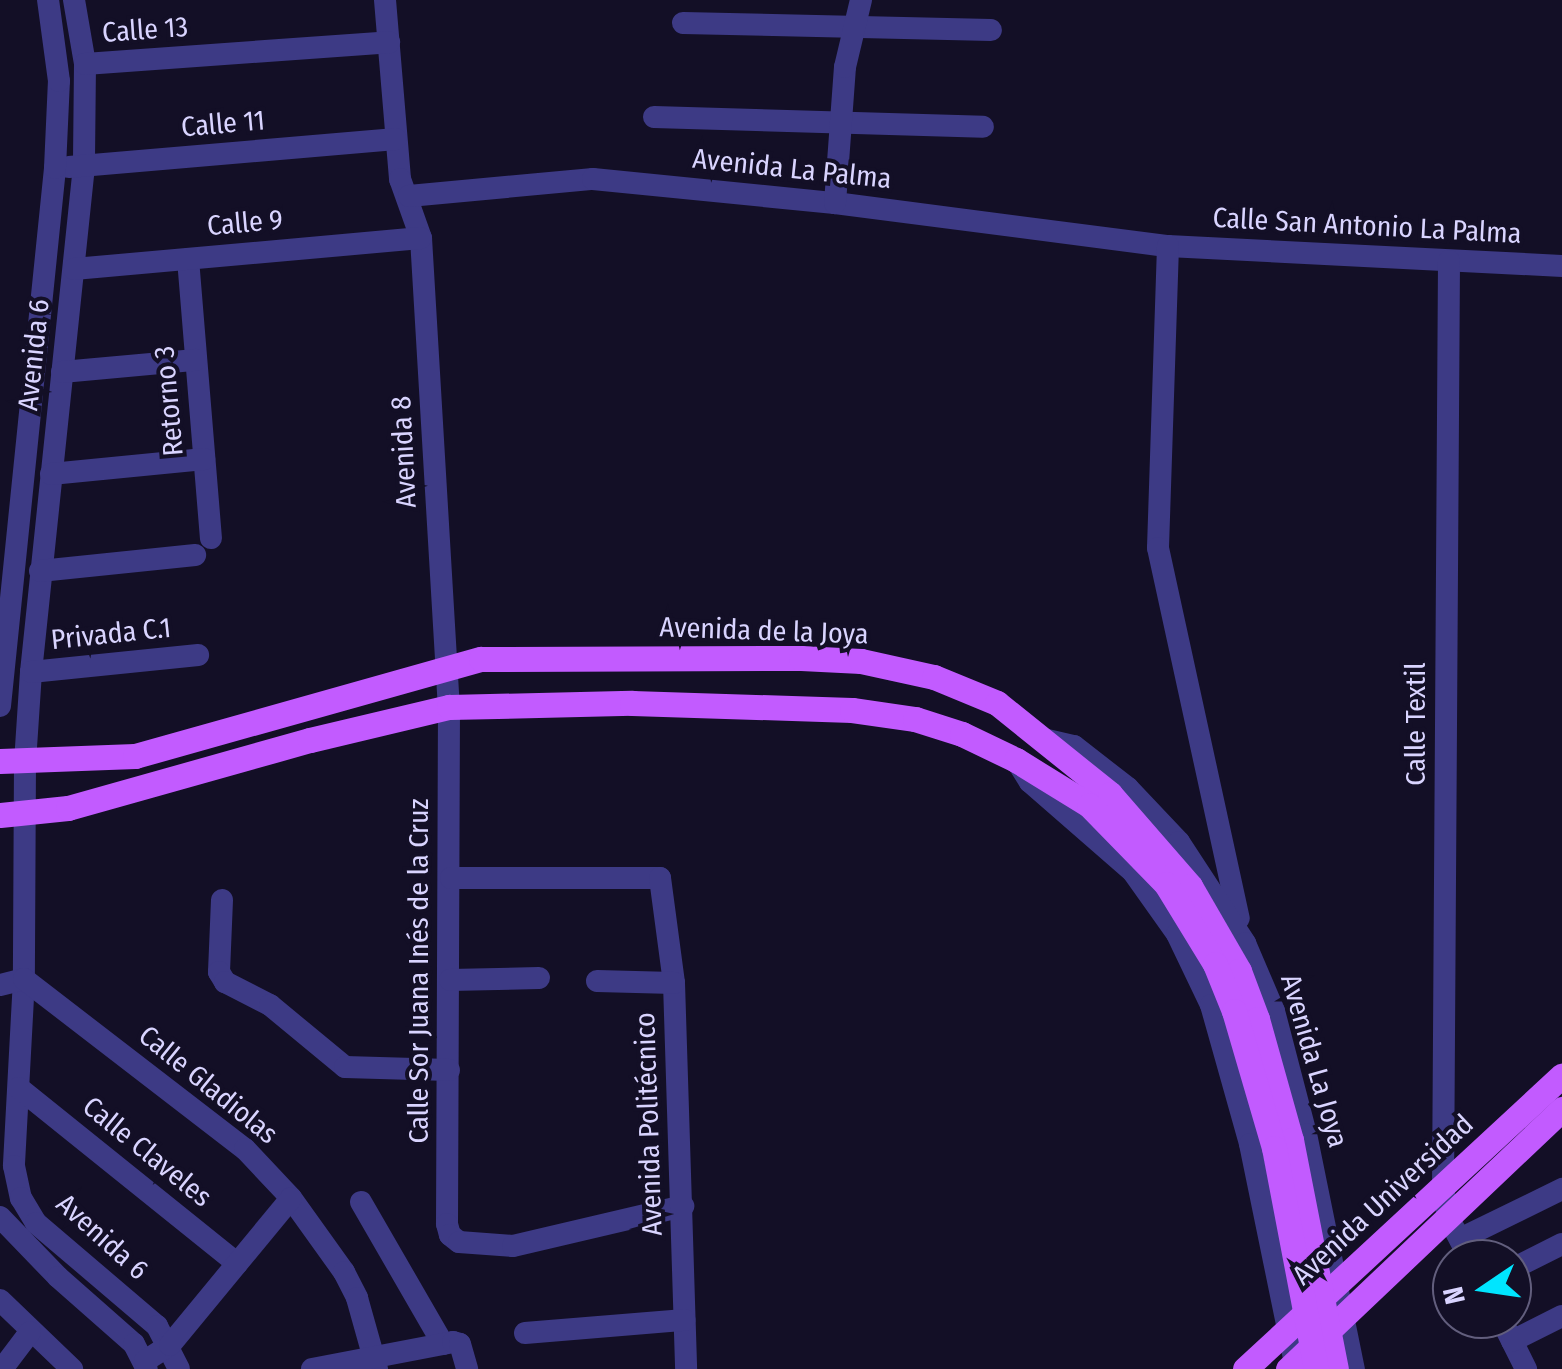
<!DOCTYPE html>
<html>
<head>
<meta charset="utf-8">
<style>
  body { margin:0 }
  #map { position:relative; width:1562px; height:1369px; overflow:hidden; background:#130f26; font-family:"Fira Sans Condensed",sans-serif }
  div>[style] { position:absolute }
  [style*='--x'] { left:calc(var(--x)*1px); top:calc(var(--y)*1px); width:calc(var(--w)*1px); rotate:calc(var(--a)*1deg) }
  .minor>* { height:22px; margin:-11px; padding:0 11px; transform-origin:11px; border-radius:11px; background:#3d3a85 }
  .major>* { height:25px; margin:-12.5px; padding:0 12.5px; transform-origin:12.5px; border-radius:12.5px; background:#c25bff }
  .major-bridge>* { height:25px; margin:-12.5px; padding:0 12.5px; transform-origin:12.5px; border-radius:12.5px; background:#c25bff }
  span { translate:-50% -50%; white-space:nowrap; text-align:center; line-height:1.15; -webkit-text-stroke:8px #130f26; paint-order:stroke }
  .street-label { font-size:28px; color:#d9d4ff }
  .north { position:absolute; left:1432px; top:1239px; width:100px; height:100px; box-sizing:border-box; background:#130f26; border:2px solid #625e7d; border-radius:50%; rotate:257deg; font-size:28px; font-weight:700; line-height:40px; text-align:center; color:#d9d4ff }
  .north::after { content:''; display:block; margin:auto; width:35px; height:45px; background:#00e5ff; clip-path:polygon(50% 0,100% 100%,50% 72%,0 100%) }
</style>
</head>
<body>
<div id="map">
  <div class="minor">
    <div style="--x:74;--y:0;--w:65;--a:80.2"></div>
    <div style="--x:85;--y:64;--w:102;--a:90.6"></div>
    <div style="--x:84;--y:166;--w:509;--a:95.98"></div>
    <div style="--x:31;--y:672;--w:90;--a:93.8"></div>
    <div style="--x:25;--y:762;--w:217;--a:90.3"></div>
    <div style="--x:24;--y:979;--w:187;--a:93.1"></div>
    <div style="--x:14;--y:1166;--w:33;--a:78"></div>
    <div style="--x:21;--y:1198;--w:29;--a:59"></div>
    <div style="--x:36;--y:1223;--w:159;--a:40.4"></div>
    <div style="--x:157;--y:1326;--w:48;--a:62.9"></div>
    <div style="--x:385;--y:0;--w:180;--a:85.2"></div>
    <div style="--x:400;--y:179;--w:63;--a:70.4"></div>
    <div style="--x:421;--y:238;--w:470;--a:86.6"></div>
    <div style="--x:449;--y:707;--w:517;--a:90.22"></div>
    <div style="--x:447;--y:1224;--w:11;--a:75"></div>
    <div style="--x:450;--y:1235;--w:11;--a:38"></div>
    <div style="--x:459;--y:1242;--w:54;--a:4.2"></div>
    <div style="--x:513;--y:1246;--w:175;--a:-13.2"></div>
    <div style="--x:683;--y:23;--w:308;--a:1.3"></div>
    <div style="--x:85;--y:64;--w:305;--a:-4.1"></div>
    <div style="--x:654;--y:117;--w:329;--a:1.7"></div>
    <div style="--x:69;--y:167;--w:328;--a:-4.9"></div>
    <div style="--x:409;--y:196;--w:185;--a:-5.3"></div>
    <div style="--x:593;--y:179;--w:243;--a:5.7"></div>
    <div style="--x:835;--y:203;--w:336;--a:7.4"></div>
    <div style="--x:1168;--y:246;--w:395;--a:2.9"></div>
    <div style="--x:835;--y:203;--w:136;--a:-85.8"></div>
    <div style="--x:845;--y:67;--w:69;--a:-76.6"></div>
    <div style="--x:1168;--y:246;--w:302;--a:91.9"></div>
    <div style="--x:1158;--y:548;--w:379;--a:77.7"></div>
    <div style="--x:188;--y:259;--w:280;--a:85.3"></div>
    <div style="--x:1449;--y:261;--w:926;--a:90.37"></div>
    <div style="--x:1443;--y:1187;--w:30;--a:81"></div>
    <div style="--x:1448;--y:1217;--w:47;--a:62.4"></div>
    <div style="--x:74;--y:269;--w:348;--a:-5.1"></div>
    <div style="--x:62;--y:372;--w:134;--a:-5.2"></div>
    <div style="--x:51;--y:474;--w:154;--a:-5.6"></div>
    <div style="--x:40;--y:571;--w:156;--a:-5.9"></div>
    <div style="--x:31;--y:672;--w:168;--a:-5.8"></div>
    <div style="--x:0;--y:706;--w:541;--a:-84.16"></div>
    <div style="--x:55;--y:168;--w:87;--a:-87.4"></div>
    <div style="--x:59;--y:81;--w:82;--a:-97.7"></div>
    <div style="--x:1043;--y:739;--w:32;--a:13"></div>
    <div style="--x:1074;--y:746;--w:68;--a:37.9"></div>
    <div style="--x:1128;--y:788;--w:74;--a:46.6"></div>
    <div style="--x:1179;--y:842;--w:121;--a:56.8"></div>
    <div style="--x:1245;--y:943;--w:74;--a:66.9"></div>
    <div style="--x:1274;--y:1011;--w:127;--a:75.4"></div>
    <div style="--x:1306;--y:1134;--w:240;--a:78.5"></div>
    <div style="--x:1018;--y:763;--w:22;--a:58"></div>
    <div style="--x:1030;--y:782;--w:137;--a:41.1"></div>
    <div style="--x:1133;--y:872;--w:76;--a:54.6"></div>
    <div style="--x:1177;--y:934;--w:79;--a:64.4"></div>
    <div style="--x:1211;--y:1005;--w:144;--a:74.3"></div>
    <div style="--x:1250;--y:1144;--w:230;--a:78.4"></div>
    <div style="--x:451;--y:878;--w:209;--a:0"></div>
    <div style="--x:660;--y:878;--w:106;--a:82.4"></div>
    <div style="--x:674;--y:983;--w:386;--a:88.2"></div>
    <div style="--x:222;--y:900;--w:72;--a:92.4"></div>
    <div style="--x:219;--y:972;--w:12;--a:59"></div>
    <div style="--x:225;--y:982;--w:51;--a:27.1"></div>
    <div style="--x:270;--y:1005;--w:97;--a:39.6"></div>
    <div style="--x:345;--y:1067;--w:104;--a:1.7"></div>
    <div style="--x:450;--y:980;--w:89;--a:-1.3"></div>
    <div style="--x:597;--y:981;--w:77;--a:1.5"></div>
    <div style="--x:0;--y:985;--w:25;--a:-14"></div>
    <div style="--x:24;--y:979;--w:279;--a:37.6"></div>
    <div style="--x:245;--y:1149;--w:67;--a:46.8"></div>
    <div style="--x:291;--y:1198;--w:91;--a:54.4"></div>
    <div style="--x:344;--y:1272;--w:29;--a:63"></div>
    <div style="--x:357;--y:1298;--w:74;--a:74.3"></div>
    <div style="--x:19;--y:1088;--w:280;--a:38.8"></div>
    <div style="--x:361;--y:1202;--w:164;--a:60"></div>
    <div style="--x:0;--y:1217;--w:83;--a:46"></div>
    <div style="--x:58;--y:1277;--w:101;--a:41.4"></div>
    <div style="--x:134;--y:1344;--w:28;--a:63"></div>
    <div style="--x:1460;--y:1239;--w:114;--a:-26.1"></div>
    <div style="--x:1512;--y:1269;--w:56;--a:-26.6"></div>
    <div style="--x:0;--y:1300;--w:100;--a:43.8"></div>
    <div style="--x:1501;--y:1319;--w:56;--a:63.4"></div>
    <div style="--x:525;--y:1333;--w:160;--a:-4.7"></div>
    <div style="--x:1512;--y:1341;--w:56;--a:-26.6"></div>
    <div style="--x:145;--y:1361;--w:30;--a:-33"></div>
    <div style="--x:170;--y:1345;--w:190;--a:-50.5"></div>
    <div style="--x:2;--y:1369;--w:46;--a:-52.9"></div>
    <div style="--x:312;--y:1369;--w:144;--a:-10.8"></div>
    <div style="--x:453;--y:1342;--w:7;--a:16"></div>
    <div style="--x:460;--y:1344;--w:26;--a:74"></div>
  </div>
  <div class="major">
    <div style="--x:0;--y:761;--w:135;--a:-2.1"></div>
    <div style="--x:135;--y:756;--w:359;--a:-15.7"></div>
    <div style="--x:481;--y:659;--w:320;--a:-0.2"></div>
    <div style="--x:801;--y:658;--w:60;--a:2.9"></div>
    <div style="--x:861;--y:661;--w:75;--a:12.4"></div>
    <div style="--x:934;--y:677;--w:68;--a:22.4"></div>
    <div style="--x:997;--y:703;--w:145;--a:38.8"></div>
    <div style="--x:0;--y:815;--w:68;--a:-5.9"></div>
    <div style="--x:68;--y:808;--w:251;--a:-15.7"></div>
    <div style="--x:310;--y:740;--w:143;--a:-13.4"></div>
    <div style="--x:449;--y:707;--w:183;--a:-1.3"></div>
    <div style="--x:632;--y:703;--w:220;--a:1.8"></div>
    <div style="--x:852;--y:710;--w:64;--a:8.1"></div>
    <div style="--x:915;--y:719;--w:49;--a:17.7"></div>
    <div style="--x:962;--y:734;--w:60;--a:25.7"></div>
    <div style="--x:1016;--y:760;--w:86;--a:31.7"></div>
    <div style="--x:1245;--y:1369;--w:432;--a:-42.8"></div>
    <div style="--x:1288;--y:1369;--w:378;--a:-43.5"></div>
  </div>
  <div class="major-bridge">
    <div style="--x:1110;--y:794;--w:122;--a:49"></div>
    <div style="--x:1190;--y:886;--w:98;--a:60"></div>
    <div style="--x:1239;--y:971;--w:51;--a:69.4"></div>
    <div style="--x:1257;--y:1019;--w:126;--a:74.3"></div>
    <div style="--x:1291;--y:1140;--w:233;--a:78.9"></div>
    <div style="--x:1089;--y:805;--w:110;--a:45.7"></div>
    <div style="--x:1166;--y:884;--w:94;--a:58.5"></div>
    <div style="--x:1215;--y:964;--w:51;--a:68"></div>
    <div style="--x:1234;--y:1011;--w:143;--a:73.7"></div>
    <div style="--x:1274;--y:1148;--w:225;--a:79.2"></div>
  </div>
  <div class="street-label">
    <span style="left:145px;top:30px;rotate:-4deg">Calle 13</span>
    <span style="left:223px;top:124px;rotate:-5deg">Calle 11</span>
    <span style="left:792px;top:169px;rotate:6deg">Avenida La Palma</span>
    <span style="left:245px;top:223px;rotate:-5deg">Calle 9</span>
    <span style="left:1367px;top:226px;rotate:3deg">Calle San Antonio La Palma</span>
    <span style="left:34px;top:355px;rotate:-84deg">Avenida 6</span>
    <span style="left:169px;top:401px;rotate:-95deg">Retorno 3</span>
    <span style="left:404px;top:452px;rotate:-93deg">Avenida 8</span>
    <span style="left:764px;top:631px;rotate:2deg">Avenida de la Joya</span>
    <span style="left:111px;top:634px;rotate:-6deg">Privada C.1</span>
    <span style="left:1416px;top:724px;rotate:-90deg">Calle Textil</span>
    <span style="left:419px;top:971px;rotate:-90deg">Calle Sor Juana Inés de la Cruz</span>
    <span style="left:1314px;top:1061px;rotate:74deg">Avenida La Joya</span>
    <span style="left:208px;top:1085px;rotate:39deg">Calle Gladiolas</span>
    <span style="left:649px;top:1124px;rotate:-92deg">Avenida Politécnico</span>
    <span style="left:147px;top:1152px;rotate:39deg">Calle Claveles</span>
    <span style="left:1383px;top:1200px;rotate:-43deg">Avenida Universidad</span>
    <span style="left:102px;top:1237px;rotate:42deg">Avenida 6</span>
  </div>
  <div class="north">N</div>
</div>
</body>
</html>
